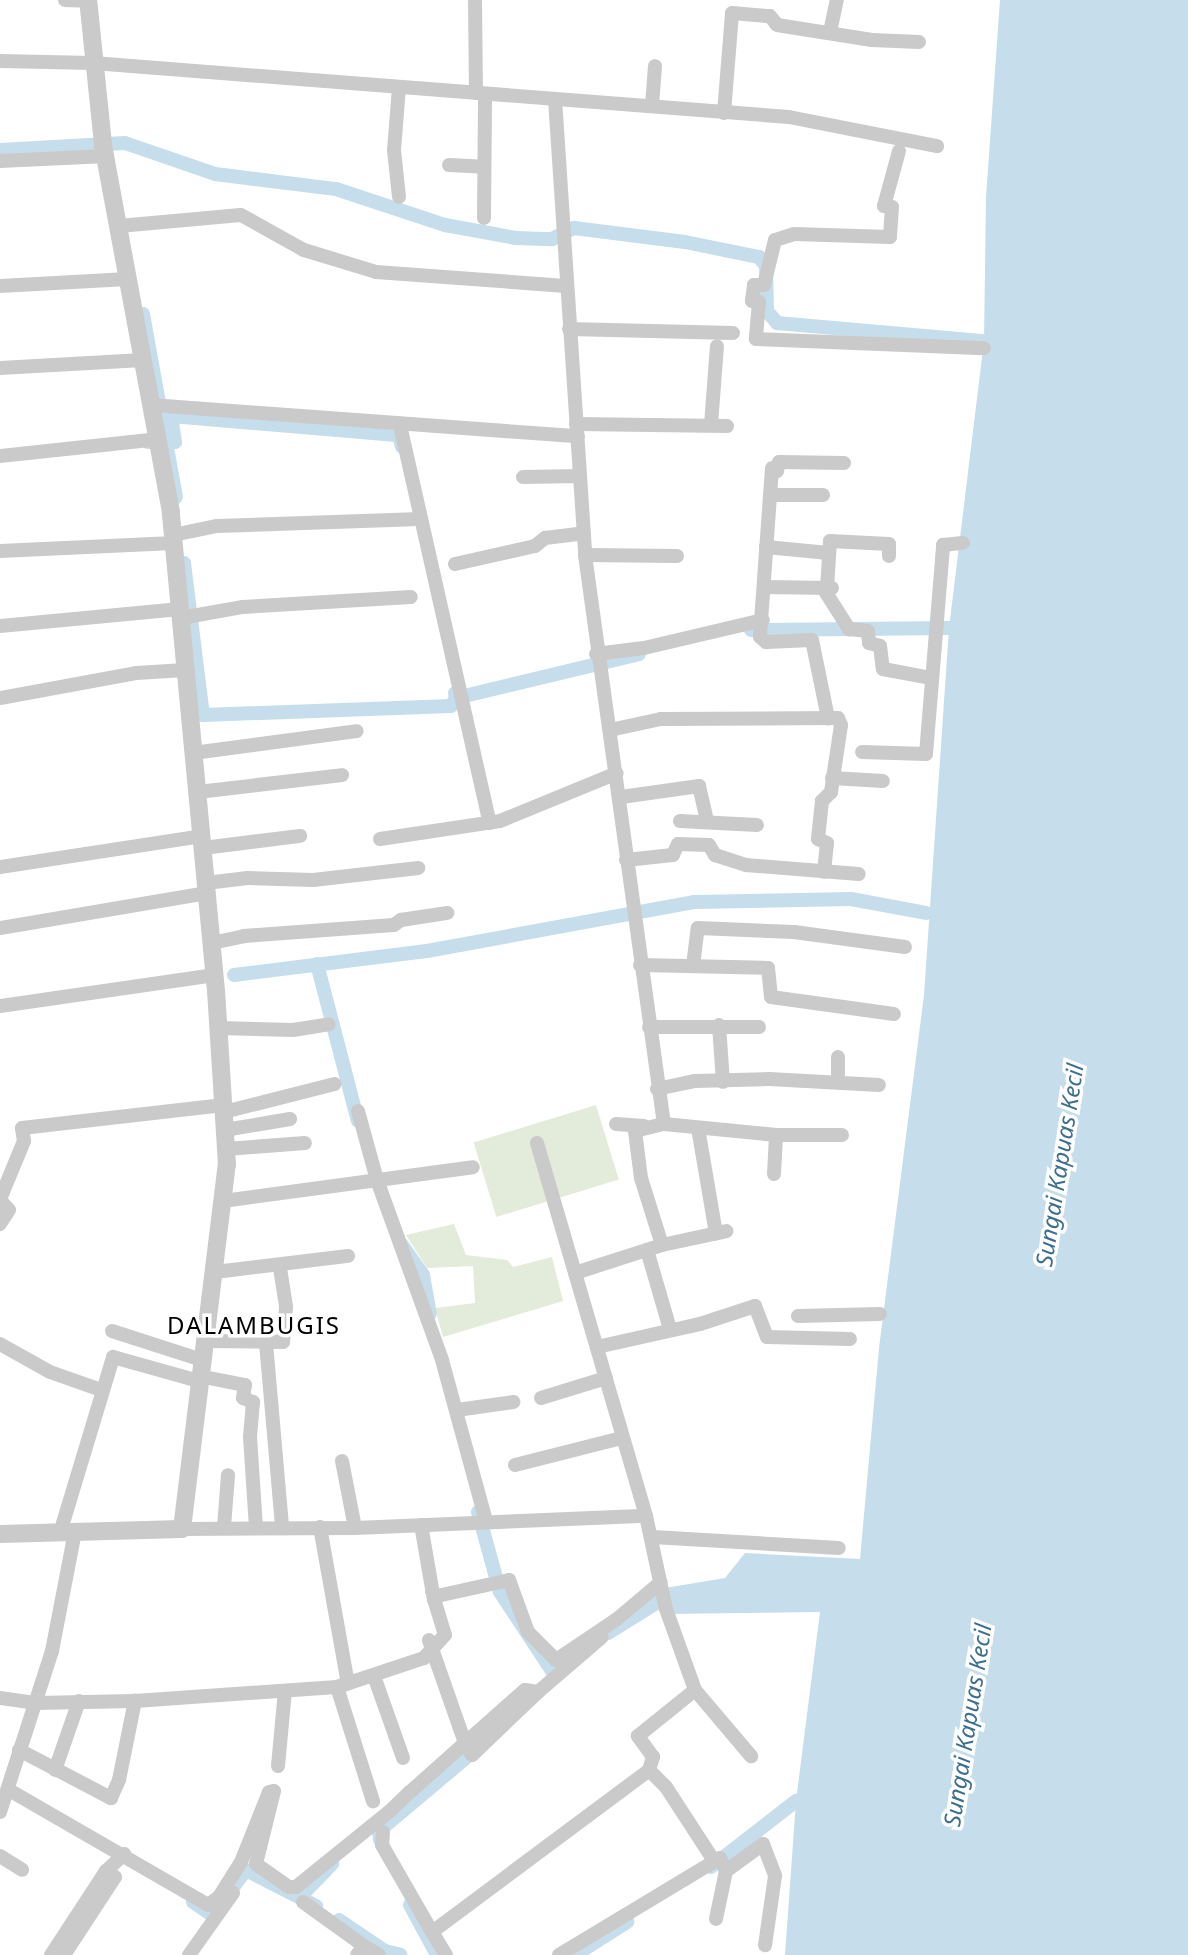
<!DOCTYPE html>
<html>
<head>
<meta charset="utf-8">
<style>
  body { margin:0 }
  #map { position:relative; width:1188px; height:1955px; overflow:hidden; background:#fff; font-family:"Noto Sans",sans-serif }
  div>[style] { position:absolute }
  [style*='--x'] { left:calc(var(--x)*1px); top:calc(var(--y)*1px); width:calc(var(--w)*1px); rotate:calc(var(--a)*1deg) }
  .green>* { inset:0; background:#e3ebda; transform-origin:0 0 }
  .water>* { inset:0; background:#c6ddeb }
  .canal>* { height:14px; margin:-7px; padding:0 7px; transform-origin:7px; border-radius:7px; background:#c6ddeb }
  .minor>* { height:14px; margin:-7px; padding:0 7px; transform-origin:7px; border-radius:7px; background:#cacaca }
  .tertiary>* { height:18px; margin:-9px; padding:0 9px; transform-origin:9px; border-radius:9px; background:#cacaca }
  span { translate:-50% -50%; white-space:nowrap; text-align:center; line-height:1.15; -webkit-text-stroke:7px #fff; paint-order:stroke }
  .water-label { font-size:23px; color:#3c6f8e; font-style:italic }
  .quarter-label { font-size:24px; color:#000; letter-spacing:2px }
</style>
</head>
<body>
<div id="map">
  <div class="green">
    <div style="left:596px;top:1105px;width:78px;height:128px;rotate:73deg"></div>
    <div style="clip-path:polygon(454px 1224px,466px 1255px,507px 1260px,513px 1267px,552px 1257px,563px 1301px,443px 1337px,435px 1308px,475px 1303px,473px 1266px,427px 1268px,406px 1235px)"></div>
  </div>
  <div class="water">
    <div style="clip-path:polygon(1000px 0,1188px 0,1188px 1955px,785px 1955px,796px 1801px,820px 1612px,668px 1614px,665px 1588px,725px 1578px,745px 1553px,860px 1559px,879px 1348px,924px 995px,949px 628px,984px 341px,986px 197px)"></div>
  </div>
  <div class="canal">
    <div style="--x:0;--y:150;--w:125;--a:-3.2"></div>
    <div style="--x:125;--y:143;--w:95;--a:19"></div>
    <div style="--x:215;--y:174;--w:122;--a:7.1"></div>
    <div style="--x:336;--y:189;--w:115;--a:18.3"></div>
    <div style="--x:445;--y:225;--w:72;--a:10.4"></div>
    <div style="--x:516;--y:238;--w:36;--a:2"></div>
    <div style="--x:552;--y:239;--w:25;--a:-27"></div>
    <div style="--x:574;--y:228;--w:112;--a:7.2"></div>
    <div style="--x:685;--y:242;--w:76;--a:11.5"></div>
    <div style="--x:759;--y:257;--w:11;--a:52"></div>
    <div style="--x:766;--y:266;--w:45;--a:88.7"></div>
    <div style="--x:767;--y:311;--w:16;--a:50"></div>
    <div style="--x:777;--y:323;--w:208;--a:5"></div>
    <div style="--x:143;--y:314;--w:186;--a:79.8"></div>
    <div style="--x:148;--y:442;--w:27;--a:0"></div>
    <div style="--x:175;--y:442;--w:26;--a:-99"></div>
    <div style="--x:171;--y:416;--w:229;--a:4.8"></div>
    <div style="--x:399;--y:435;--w:12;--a:76"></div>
    <div style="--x:184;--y:563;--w:153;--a:82.9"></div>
    <div style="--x:203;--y:715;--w:248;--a:-2.1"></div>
    <div style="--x:451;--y:706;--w:9;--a:-58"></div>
    <div style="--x:751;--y:630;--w:198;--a:-0.6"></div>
    <div style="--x:455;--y:693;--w:5;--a:79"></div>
    <div style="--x:456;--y:698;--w:188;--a:-13.5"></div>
    <div style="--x:317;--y:964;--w:162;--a:75.4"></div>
    <div style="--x:234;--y:975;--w:194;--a:-7.1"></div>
    <div style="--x:427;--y:951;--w:271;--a:-10.4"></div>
    <div style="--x:694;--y:902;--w:157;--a:-1.1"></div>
    <div style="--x:851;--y:899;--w:76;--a:10.6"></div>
    <div style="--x:402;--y:1245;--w:37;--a:55"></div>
    <div style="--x:423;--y:1275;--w:39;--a:80"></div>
    <div style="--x:478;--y:1512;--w:83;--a:74.6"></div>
    <div style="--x:500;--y:1592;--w:98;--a:56.6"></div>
    <div style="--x:608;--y:1633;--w:68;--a:-31.8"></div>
    <div style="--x:380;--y:1840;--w:9;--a:-96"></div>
    <div style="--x:379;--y:1831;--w:132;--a:-40.1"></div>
    <div style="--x:711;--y:1867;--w:108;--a:-37.8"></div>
    <div style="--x:301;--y:1896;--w:45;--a:-45.9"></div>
    <div style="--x:193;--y:1902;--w:23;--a:34"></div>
    <div style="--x:212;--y:1915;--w:56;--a:-52.9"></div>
    <div style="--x:246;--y:1870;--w:79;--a:27.2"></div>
    <div style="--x:410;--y:1905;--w:57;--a:61.6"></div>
    <div style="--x:339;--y:1920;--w:55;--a:34"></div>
    <div style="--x:385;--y:1951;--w:16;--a:14"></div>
    <div style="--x:575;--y:1955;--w:62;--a:-32.4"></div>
  </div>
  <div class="minor">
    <div style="--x:65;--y:0;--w:23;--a:2"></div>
    <div style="--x:475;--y:0;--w:93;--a:89.4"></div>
    <div style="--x:830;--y:32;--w:33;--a:-78"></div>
    <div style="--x:0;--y:61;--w:93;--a:1.2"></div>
    <div style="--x:93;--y:63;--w:698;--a:4.44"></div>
    <div style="--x:789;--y:117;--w:151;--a:11.1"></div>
    <div style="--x:399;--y:87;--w:63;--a:94.5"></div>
    <div style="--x:394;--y:150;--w:47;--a:83.9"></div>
    <div style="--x:555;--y:99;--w:457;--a:86.2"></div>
    <div style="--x:585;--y:555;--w:574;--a:82.1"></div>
    <div style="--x:652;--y:106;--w:40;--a:-85.7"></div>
    <div style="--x:724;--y:113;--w:100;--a:-85.4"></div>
    <div style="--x:732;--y:13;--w:38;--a:5"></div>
    <div style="--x:770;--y:16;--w:11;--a:52"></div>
    <div style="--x:777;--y:25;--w:96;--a:9"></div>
    <div style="--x:872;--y:40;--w:47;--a:2.4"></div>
    <div style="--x:899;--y:151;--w:57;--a:105.3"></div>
    <div style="--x:884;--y:206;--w:8;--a:7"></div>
    <div style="--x:892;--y:207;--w:30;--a:94"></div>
    <div style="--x:890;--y:237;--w:96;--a:-178.2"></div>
    <div style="--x:794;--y:234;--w:20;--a:162"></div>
    <div style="--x:775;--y:240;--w:46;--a:103.7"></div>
    <div style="--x:764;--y:285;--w:10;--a:180"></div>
    <div style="--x:754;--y:285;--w:16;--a:97"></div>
    <div style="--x:752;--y:301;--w:7;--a:8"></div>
    <div style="--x:759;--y:302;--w:37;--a:95"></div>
    <div style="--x:756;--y:339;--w:228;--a:2.3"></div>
    <div style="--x:0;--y:161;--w:107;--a:-2.7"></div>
    <div style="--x:449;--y:165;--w:35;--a:3"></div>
    <div style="--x:484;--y:218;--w:124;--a:-89.5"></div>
    <div style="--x:119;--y:226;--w:122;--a:-5.2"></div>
    <div style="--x:241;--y:215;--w:72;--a:29.1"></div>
    <div style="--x:304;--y:250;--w:75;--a:17"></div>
    <div style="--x:376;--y:272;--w:190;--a:4.2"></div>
    <div style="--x:0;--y:286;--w:128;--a:-3.1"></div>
    <div style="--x:569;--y:329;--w:164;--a:1.4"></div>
    <div style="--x:0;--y:368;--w:143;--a:-3.2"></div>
    <div style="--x:151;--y:405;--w:428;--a:4.2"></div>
    <div style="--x:576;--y:424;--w:151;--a:0.8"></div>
    <div style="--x:400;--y:425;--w:408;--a:77.3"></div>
    <div style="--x:711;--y:425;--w:79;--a:-85.7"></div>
    <div style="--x:0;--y:456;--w:160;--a:-6.1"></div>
    <div style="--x:772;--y:468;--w:169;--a:94.1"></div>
    <div style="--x:760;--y:637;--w:8;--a:40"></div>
    <div style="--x:766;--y:642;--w:46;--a:-2.5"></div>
    <div style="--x:812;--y:640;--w:80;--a:78.4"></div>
    <div style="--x:772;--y:471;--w:5;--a:0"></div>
    <div style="--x:777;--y:471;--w:9;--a:-77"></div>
    <div style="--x:779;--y:462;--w:65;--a:0.9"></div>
    <div style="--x:523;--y:477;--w:57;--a:-1"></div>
    <div style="--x:770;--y:495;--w:53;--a:0"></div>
    <div style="--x:173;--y:535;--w:45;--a:-11.6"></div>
    <div style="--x:217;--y:526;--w:196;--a:-2"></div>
    <div style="--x:766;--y:547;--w:63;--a:5.4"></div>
    <div style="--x:0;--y:551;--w:174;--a:-2.6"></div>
    <div style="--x:585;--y:555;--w:92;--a:0.6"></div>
    <div style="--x:455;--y:564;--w:82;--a:-12.7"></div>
    <div style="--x:535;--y:546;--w:13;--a:-39"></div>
    <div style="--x:545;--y:538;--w:39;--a:-7"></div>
    <div style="--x:764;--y:587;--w:68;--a:0.8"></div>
    <div style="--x:823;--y:588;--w:49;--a:57.6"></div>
    <div style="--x:849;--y:629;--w:19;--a:6"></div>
    <div style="--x:868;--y:631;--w:12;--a:85"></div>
    <div style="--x:869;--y:643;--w:11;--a:15"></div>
    <div style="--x:880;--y:646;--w:23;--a:83"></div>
    <div style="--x:883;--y:669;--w:48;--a:10.8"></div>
    <div style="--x:827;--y:588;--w:47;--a:-86.3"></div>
    <div style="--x:830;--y:541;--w:59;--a:2.9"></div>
    <div style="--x:889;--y:544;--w:12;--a:90"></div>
    <div style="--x:181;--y:618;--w:63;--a:-10.1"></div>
    <div style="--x:243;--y:607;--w:168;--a:-3.4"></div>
    <div style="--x:0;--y:626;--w:181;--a:-5.4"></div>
    <div style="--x:596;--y:654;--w:48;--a:-7.1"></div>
    <div style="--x:644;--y:648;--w:122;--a:-13.2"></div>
    <div style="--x:0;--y:698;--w:138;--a:-10.4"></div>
    <div style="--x:136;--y:673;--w:49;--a:-3.5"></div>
    <div style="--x:610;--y:730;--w:52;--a:-12.2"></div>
    <div style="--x:661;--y:719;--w:177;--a:-0.3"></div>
    <div style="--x:838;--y:718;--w:8;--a:67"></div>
    <div style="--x:841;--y:725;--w:68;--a:98.5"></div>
    <div style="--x:831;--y:792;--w:13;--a:135"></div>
    <div style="--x:822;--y:801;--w:38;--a:96"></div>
    <div style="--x:818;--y:839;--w:10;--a:24"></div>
    <div style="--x:827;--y:843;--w:29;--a:96"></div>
    <div style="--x:862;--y:752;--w:64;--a:1.8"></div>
    <div style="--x:926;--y:754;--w:210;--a:-85.3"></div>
    <div style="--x:943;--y:545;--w:20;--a:-6"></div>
    <div style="--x:193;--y:753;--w:165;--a:-7.6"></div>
    <div style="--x:832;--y:778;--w:51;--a:3.4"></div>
    <div style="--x:198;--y:792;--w:145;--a:-6.7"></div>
    <div style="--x:621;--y:797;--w:79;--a:-8"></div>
    <div style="--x:699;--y:786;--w:35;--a:77"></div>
    <div style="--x:680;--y:821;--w:77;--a:3"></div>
    <div style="--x:380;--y:839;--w:121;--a:-8.5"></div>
    <div style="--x:500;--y:821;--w:126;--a:-22.3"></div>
    <div style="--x:203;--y:848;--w:98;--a:-7.1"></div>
    <div style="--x:626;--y:860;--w:47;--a:-6.1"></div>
    <div style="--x:673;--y:855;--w:12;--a:-66"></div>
    <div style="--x:678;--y:844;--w:31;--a:2"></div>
    <div style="--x:709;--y:845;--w:12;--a:59"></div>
    <div style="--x:715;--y:855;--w:33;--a:18"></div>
    <div style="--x:746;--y:865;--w:113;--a:4.6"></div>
    <div style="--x:0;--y:867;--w:204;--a:-8.7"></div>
    <div style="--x:206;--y:883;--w:42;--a:-6.8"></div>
    <div style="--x:248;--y:878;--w:65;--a:1.8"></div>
    <div style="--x:313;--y:880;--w:106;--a:-6.5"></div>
    <div style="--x:0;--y:928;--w:210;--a:-9.6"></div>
    <div style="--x:212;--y:943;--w:33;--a:-12"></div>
    <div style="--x:244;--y:936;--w:150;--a:-4.2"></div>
    <div style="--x:394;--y:925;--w:9;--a:-36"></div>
    <div style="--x:401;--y:920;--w:47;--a:-8.7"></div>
    <div style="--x:640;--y:965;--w:128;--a:1.3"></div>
    <div style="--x:768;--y:968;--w:29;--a:84"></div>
    <div style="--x:771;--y:997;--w:124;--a:7.9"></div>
    <div style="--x:693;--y:966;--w:38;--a:-83"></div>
    <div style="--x:698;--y:928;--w:96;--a:2.4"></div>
    <div style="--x:794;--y:932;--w:112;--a:7.7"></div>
    <div style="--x:0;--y:1006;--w:217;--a:-8.2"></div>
    <div style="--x:719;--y:1025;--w:57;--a:86"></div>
    <div style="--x:649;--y:1027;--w:110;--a:0"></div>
    <div style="--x:219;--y:1028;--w:74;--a:1.5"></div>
    <div style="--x:293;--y:1030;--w:36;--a:-9"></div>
    <div style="--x:838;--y:1080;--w:23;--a:-90"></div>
    <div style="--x:657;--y:1089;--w:39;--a:-12"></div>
    <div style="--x:695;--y:1081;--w:74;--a:-1.5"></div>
    <div style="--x:769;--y:1079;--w:110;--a:3.1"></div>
    <div style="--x:358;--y:1111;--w:72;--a:74.6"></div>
    <div style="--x:377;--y:1180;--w:191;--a:70.1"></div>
    <div style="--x:442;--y:1360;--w:167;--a:74.7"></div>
    <div style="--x:224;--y:1112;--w:114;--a:-14.2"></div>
    <div style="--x:616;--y:1124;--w:28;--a:4"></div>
    <div style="--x:698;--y:1128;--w:107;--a:80.3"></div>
    <div style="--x:225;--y:1130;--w:66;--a:-9.6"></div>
    <div style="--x:537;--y:1143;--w:389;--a:73.7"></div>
    <div style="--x:226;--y:1149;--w:79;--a:-4.3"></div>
    <div style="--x:774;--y:1174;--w:39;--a:-87"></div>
    <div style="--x:0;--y:1199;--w:63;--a:-67.5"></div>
    <div style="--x:24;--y:1141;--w:13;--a:-99"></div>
    <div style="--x:22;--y:1128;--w:203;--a:-6.5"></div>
    <div style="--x:0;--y:1200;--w:13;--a:48"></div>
    <div style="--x:9;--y:1210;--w:17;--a:123"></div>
    <div style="--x:223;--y:1201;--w:252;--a:-7.7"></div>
    <div style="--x:662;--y:1245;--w:70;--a:-107.4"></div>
    <div style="--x:641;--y:1178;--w:47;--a:-97.3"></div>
    <div style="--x:635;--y:1131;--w:30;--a:-14"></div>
    <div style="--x:664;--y:1124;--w:113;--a:5.6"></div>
    <div style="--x:776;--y:1135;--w:66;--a:0"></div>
    <div style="--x:647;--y:1250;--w:82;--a:73.8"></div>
    <div style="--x:215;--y:1272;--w:134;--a:-6.9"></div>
    <div style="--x:575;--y:1273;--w:91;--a:-17.8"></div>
    <div style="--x:662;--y:1245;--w:66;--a:-12.2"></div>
    <div style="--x:798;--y:1316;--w:82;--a:-1.4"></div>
    <div style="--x:112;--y:1331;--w:95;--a:17.9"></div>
    <div style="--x:205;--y:1341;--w:78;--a:0.7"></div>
    <div style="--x:283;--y:1342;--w:36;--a:-85"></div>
    <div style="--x:286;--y:1306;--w:39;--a:-99"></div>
    <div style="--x:266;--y:1343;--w:185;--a:85"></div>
    <div style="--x:0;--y:1344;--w:57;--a:29.2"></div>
    <div style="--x:50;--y:1372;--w:54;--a:19.4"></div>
    <div style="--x:597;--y:1347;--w:106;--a:-12.6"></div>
    <div style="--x:700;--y:1324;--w:58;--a:-18.1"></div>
    <div style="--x:755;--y:1306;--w:33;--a:69"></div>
    <div style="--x:767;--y:1337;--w:83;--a:1.4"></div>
    <div style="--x:199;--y:1376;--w:47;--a:11.1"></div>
    <div style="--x:245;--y:1385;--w:13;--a:99"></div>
    <div style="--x:243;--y:1398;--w:11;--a:22"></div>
    <div style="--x:253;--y:1402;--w:35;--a:95"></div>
    <div style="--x:250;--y:1437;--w:91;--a:86.2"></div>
    <div style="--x:541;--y:1398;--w:68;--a:-17.1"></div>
    <div style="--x:457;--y:1410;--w:57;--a:-8.1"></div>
    <div style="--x:342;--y:1461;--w:68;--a:79"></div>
    <div style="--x:515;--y:1465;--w:110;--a:-14.2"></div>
    <div style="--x:224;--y:1527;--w:52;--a:-85.6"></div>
    <div style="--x:320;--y:1527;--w:159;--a:79.9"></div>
    <div style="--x:182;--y:1529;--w:173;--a:-0.3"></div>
    <div style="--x:355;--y:1528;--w:291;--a:-2.4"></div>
    <div style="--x:646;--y:1516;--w:95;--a:77.9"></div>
    <div style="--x:666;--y:1609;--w:86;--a:70.3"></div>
    <div style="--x:695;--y:1690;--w:87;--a:49.7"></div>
    <div style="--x:60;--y:1533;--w:184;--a:-73.2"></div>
    <div style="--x:113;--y:1357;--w:89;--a:15.6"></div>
    <div style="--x:653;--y:1537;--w:186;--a:3.4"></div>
    <div style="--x:432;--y:1591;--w:7;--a:45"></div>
    <div style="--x:437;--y:1596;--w:74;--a:-12.5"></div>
    <div style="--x:509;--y:1580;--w:55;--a:69.9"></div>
    <div style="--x:528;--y:1632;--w:40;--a:45"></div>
    <div style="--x:556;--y:1660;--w:73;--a:-33.9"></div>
    <div style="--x:617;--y:1619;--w:57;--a:-40.1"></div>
    <div style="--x:374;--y:1676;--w:87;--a:70.5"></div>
    <div style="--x:337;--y:1687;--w:120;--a:72.5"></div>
    <div style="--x:538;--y:1692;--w:84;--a:-40.7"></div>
    <div style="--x:0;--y:1698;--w:35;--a:8"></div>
    <div style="--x:35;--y:1703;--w:100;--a:-1.1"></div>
    <div style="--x:135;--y:1701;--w:202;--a:-4"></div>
    <div style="--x:337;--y:1687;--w:92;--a:-18.4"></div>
    <div style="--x:424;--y:1658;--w:31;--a:-48"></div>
    <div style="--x:445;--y:1635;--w:37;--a:-107"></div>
    <div style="--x:434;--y:1600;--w:76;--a:-99.8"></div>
    <div style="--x:19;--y:1750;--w:104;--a:27.6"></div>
    <div style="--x:111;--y:1798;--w:20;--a:-66"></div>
    <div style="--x:119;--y:1780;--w:81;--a:-78.6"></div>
    <div style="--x:278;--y:1766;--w:75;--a:-84.7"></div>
    <div style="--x:55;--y:1770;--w:73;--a:-70.8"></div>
    <div style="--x:649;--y:1770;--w:14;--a:-73"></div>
    <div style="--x:653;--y:1757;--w:26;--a:-126"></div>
    <div style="--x:638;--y:1736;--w:73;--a:-38.9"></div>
    <div style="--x:9;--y:1790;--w:230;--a:30"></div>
    <div style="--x:208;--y:1905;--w:14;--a:-36"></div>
    <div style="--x:219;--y:1897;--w:41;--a:-57.8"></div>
    <div style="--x:241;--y:1862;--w:75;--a:-68.2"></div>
    <div style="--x:269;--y:1792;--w:5;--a:-11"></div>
    <div style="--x:274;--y:1791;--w:75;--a:103.9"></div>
    <div style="--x:256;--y:1864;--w:40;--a:34.9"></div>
    <div style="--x:289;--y:1887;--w:7;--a:0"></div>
    <div style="--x:296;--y:1887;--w:121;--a:-39"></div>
    <div style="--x:390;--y:1811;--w:28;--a:-44"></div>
    <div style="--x:410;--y:1792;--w:74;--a:-41.7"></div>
    <div style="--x:465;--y:1743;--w:80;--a:-41.5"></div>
    <div style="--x:525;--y:1690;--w:13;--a:9"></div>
    <div style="--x:538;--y:1692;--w:91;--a:136.3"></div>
    <div style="--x:472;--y:1755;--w:14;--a:-120"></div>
    <div style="--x:465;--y:1743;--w:109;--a:-109.3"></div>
    <div style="--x:0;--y:1812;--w:169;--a:-72.1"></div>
    <div style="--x:52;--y:1651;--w:122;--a:-79.1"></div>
    <div style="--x:383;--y:1832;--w:13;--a:94"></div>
    <div style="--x:382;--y:1845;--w:100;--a:60.1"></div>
    <div style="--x:0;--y:1856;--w:26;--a:32"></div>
    <div style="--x:726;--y:1871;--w:46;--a:-36.1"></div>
    <div style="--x:763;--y:1844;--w:34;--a:69"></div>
    <div style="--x:775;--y:1876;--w:70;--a:98.2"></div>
    <div style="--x:303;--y:1902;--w:75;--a:35.8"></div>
    <div style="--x:364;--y:1946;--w:11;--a:128"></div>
    <div style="--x:364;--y:1946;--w:17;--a:31"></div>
    <div style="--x:51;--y:1955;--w:100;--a:-56.8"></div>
    <div style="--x:106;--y:1871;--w:25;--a:-43"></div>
    <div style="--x:64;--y:1955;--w:93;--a:-56.8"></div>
    <div style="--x:115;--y:1877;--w:11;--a:-146"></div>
    <div style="--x:189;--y:1955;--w:76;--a:-54.6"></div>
    <div style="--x:446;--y:1955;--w:27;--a:-121"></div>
    <div style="--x:432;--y:1932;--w:271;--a:-36.7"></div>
    <div style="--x:649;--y:1770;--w:24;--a:45"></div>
    <div style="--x:666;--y:1787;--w:88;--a:57"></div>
    <div style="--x:559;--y:1955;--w:188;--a:-31.1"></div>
    <div style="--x:720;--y:1858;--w:14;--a:65"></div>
    <div style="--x:726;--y:1871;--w:49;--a:101.8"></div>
  </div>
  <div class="tertiary">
    <div style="--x:0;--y:1534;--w:182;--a:-1.6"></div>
    <div style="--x:182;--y:1529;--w:367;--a:-83"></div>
    <div style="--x:227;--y:1165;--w:174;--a:-93.6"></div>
    <div style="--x:216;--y:991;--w:481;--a:-95.4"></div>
    <div style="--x:171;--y:512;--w:374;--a:-100.5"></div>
    <div style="--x:103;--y:144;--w:145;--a:-95.9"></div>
  </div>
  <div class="water-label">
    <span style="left:1059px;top:1165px;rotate:-81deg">Sungai Kapuas Kecil</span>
    <span style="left:967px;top:1725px;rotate:-81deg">Sungai Kapuas Kecil</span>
  </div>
  <div class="quarter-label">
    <span style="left:254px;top:1325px">DALAMBUGIS</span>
  </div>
</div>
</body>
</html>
